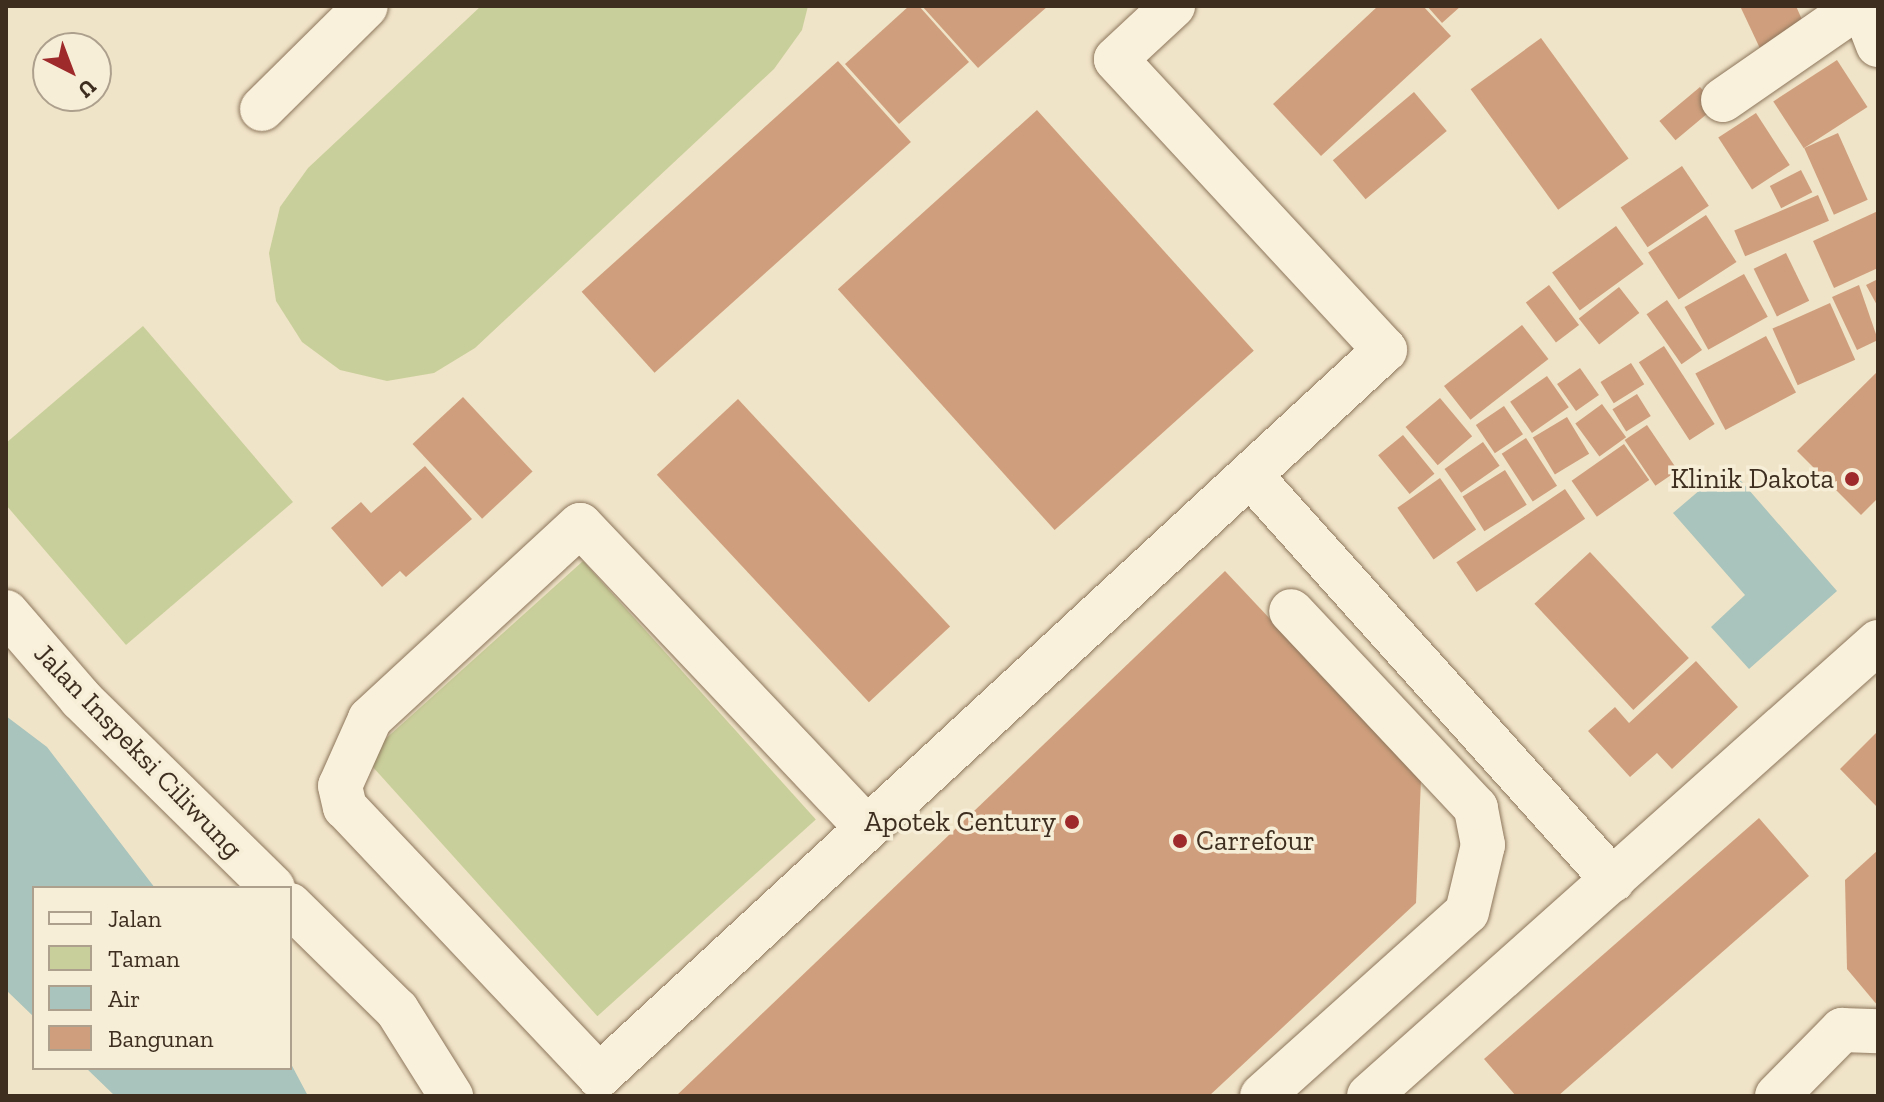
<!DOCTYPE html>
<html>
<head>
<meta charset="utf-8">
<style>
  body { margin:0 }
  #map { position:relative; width:1884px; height:1102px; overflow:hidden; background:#f0e4c8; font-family:"Zilla Slab",serif }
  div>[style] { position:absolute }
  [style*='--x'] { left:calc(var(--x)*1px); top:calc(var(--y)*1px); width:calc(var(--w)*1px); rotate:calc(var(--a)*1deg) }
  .green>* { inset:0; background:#c9cf9b; transform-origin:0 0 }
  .water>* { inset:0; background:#a9c4bc }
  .building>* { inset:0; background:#cf9f7d; transform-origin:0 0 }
  .roads { filter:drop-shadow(0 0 2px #8d765c) drop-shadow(0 0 2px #8d765c) }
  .minor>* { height:44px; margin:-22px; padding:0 22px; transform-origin:22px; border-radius:22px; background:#faf1dc }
  .dots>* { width:22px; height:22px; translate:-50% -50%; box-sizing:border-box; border:4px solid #f7eed8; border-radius:50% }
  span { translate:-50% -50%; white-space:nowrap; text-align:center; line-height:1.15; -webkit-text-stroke:7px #f7eed8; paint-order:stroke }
  .poi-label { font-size:28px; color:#3d2e20 }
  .right { translate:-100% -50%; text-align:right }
  .left { translate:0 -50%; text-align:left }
  .street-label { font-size:28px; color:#3d2e20 }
  .frame { position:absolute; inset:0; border:8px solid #3d2e20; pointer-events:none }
  .legend { position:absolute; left:32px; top:886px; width:260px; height:184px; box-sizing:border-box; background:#f7eed8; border:2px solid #ada18e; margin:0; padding:10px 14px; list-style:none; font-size:24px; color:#3d2e20 }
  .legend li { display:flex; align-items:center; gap:16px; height:40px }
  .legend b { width:40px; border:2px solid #ada18e }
  .north { position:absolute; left:32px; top:32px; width:80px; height:80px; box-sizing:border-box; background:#f7eed8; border:2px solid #ada18e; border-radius:50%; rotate:138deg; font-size:22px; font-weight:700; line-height:32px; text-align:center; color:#3d2e20 }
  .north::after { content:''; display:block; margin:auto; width:28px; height:36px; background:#9e2a2b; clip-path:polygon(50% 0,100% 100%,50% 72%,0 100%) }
</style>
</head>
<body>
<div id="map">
  <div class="green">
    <div style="clip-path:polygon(481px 6px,808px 6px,802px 30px,774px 69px,475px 348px,434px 373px,387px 381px,340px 370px,302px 342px,276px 301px,269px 253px,280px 207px,308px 168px)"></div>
    <div style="clip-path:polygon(143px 326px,293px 502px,126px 645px,6px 505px,6px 443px)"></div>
    <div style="left:583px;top:561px;width:348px;height:294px;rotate:48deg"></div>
  </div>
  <div class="water">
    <div style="clip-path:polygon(1728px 466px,1837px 591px,1749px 669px,1711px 627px,1745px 595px,1673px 513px)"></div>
    <div style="clip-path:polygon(6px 716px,47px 747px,155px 888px,34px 888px,34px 1017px,6px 990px)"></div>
    <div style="clip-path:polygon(290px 1062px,308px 1096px,115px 1096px,86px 1068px,290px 1068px)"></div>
  </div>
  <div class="building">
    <div style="clip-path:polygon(909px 6px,919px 6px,969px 62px,899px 124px,845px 64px)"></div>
    <div style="clip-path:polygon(922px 6px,1048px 6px,978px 68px)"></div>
    <div style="clip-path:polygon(1378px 6px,1423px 6px,1451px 36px,1321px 156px,1273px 104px)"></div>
    <div style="clip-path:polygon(1427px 6px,1461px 6px,1442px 23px)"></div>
    <div style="clip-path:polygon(1740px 6px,1796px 6px,1810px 38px,1765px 59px)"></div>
    <div style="left:1541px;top:38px;width:149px;height:87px;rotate:54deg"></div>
    <div style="left:1837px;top:60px;width:56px;height:76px;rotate:57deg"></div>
    <div style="left:838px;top:61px;width:109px;height:345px;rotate:48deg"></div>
    <div style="left:1700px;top:87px;width:25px;height:53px;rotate:50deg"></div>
    <div style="left:1414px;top:92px;width:51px;height:106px;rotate:50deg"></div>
    <div style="left:1037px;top:110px;width:324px;height:268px;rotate:48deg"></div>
    <div style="left:1756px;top:113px;width:62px;height:45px;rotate:57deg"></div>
    <div style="left:1838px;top:133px;width:73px;height:37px;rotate:66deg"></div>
    <div style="left:1682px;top:166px;width:48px;height:74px;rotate:56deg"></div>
    <div style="left:1801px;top:170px;width:25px;height:35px;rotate:63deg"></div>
    <div style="left:1818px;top:195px;width:28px;height:91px;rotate:67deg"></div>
    <div style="clip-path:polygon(1878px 211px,1878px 268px,1834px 288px,1813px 241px)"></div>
    <div style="left:1706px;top:215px;width:56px;height:69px;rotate:57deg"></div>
    <div style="left:1616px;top:226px;width:47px;height:79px;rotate:54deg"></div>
    <div style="left:1786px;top:253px;width:53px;height:36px;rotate:64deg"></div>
    <div style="left:1744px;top:274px;width:49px;height:68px;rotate:61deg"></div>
    <div style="clip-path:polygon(1878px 279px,1878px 307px,1866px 285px)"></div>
    <div style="left:1549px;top:285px;width:50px;height:29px;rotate:53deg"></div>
    <div style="clip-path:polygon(1859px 285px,1878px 340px,1857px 350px,1832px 297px)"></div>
    <div style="left:1619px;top:287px;width:33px;height:51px;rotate:52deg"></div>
    <div style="left:1667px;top:300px;width:61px;height:25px;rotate:55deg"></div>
    <div style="left:1830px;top:303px;width:62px;height:63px;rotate:66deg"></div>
    <div style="left:1522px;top:325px;width:43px;height:99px;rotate:52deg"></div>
    <div style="left:1766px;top:336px;width:64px;height:80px;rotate:62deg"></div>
    <div style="left:1664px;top:346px;width:93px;height:30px;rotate:57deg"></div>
    <div style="left:1631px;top:363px;width:25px;height:36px;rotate:58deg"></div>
    <div style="left:1580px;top:368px;width:33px;height:28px;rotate:55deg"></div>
    <div style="clip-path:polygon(1878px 371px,1878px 498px,1861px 515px,1797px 451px)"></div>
    <div style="left:1547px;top:376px;width:38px;height:45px;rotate:55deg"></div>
    <div style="left:1637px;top:394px;width:26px;height:29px;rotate:58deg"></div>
    <div style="left:463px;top:397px;width:102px;height:69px;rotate:47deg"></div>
    <div style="left:1440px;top:398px;width:50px;height:45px;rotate:50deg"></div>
    <div style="left:738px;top:399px;width:311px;height:111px;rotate:47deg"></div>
    <div style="left:1602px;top:404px;width:41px;height:33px;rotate:54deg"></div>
    <div style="left:1504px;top:406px;width:34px;height:34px;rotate:56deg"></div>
    <div style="left:1567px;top:417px;width:43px;height:40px;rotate:59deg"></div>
    <div style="left:1647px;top:425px;width:55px;height:27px;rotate:56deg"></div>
    <div style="left:1403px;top:435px;width:50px;height:32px;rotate:51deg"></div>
    <div style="left:1526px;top:438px;width:57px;height:29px;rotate:57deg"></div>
    <div style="left:1483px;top:442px;width:29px;height:47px;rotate:55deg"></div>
    <div style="left:1624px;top:444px;width:44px;height:64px;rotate:55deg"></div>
    <div style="clip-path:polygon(425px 466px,472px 519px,406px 577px,400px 571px,382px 587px,331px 528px,361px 502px,371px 513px)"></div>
    <div style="left:1505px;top:470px;width:41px;height:50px;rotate:58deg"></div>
    <div style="left:1440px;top:478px;width:63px;height:52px;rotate:55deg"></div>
    <div style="left:1565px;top:489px;width:36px;height:131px;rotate:56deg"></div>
    <div style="left:1590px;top:552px;width:145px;height:76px;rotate:47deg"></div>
    <div style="clip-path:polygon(1225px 571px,1421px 779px,1416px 903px,1209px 1096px,676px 1096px)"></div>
    <div style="clip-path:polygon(1696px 661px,1738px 707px,1672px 769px,1657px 753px,1630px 777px,1588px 731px,1615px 707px,1629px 723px)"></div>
    <div style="clip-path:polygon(1878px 731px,1878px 808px,1840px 769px)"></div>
    <div style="clip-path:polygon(1759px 818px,1809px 876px,1558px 1096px,1516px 1096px,1484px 1059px)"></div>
    <div style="clip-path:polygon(1878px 850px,1878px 1006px,1847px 969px,1845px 880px)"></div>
  </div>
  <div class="roads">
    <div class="minor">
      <div style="--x:1863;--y:6;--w:42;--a:69"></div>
      <div style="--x:1723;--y:100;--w:165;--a:-34.7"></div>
      <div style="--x:262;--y:109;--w:146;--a:-44.7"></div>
      <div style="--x:1250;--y:475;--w:544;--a:48.13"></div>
      <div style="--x:6;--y:612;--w:115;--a:49.2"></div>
      <div style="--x:81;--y:699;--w:269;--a:44.5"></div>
      <div style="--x:867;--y:828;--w:417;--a:-133.4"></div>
      <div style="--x:580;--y:525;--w:286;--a:137.3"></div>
      <div style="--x:370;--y:719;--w:73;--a:114.1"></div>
      <div style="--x:340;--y:786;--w:22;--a:77"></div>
      <div style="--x:345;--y:807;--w:370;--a:46.6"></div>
      <div style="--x:599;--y:1076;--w:1070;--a:-42.73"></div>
      <div style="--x:1385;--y:350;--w:396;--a:-132.8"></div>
      <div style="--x:1116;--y:59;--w:78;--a:-42.9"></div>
      <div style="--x:290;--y:905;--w:150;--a:44.5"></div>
      <div style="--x:397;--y:1010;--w:102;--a:57.9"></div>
      <div style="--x:1262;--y:1096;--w:275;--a:-41.9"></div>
      <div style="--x:1467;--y:912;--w:69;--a:-76.6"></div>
      <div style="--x:1483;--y:845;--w:38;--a:-101"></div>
      <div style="--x:1476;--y:808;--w:270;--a:-133.2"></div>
      <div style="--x:1369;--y:1096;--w:682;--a:-41.73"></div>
      <div style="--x:1777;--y:1096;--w:93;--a:-45.4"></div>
      <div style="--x:1842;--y:1030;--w:36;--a:2"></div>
    </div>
  </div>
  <div class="dots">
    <div style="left:1852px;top:479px;background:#9e2a2b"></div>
    <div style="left:1072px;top:822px;background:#9e2a2b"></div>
    <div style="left:1180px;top:841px;background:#9e2a2b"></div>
  </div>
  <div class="poi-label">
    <span class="right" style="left:1834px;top:479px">Klinik Dakota</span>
    <span class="right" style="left:1056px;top:822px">Apotek Century</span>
    <span class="left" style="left:1196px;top:841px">Carrefour</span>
  </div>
  <div class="street-label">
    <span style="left:138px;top:751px;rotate:46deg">Jalan Inspeksi Ciliwung</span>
  </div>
  <div class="frame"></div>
  <ul class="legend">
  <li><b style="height:10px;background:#faf1dc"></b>Jalan</li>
  <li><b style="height:22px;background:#c9cf9b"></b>Taman</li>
  <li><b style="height:22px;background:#a9c4bc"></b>Air</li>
  <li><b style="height:22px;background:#cf9f7d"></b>Bangunan</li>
  </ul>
  <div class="north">U</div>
</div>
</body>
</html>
